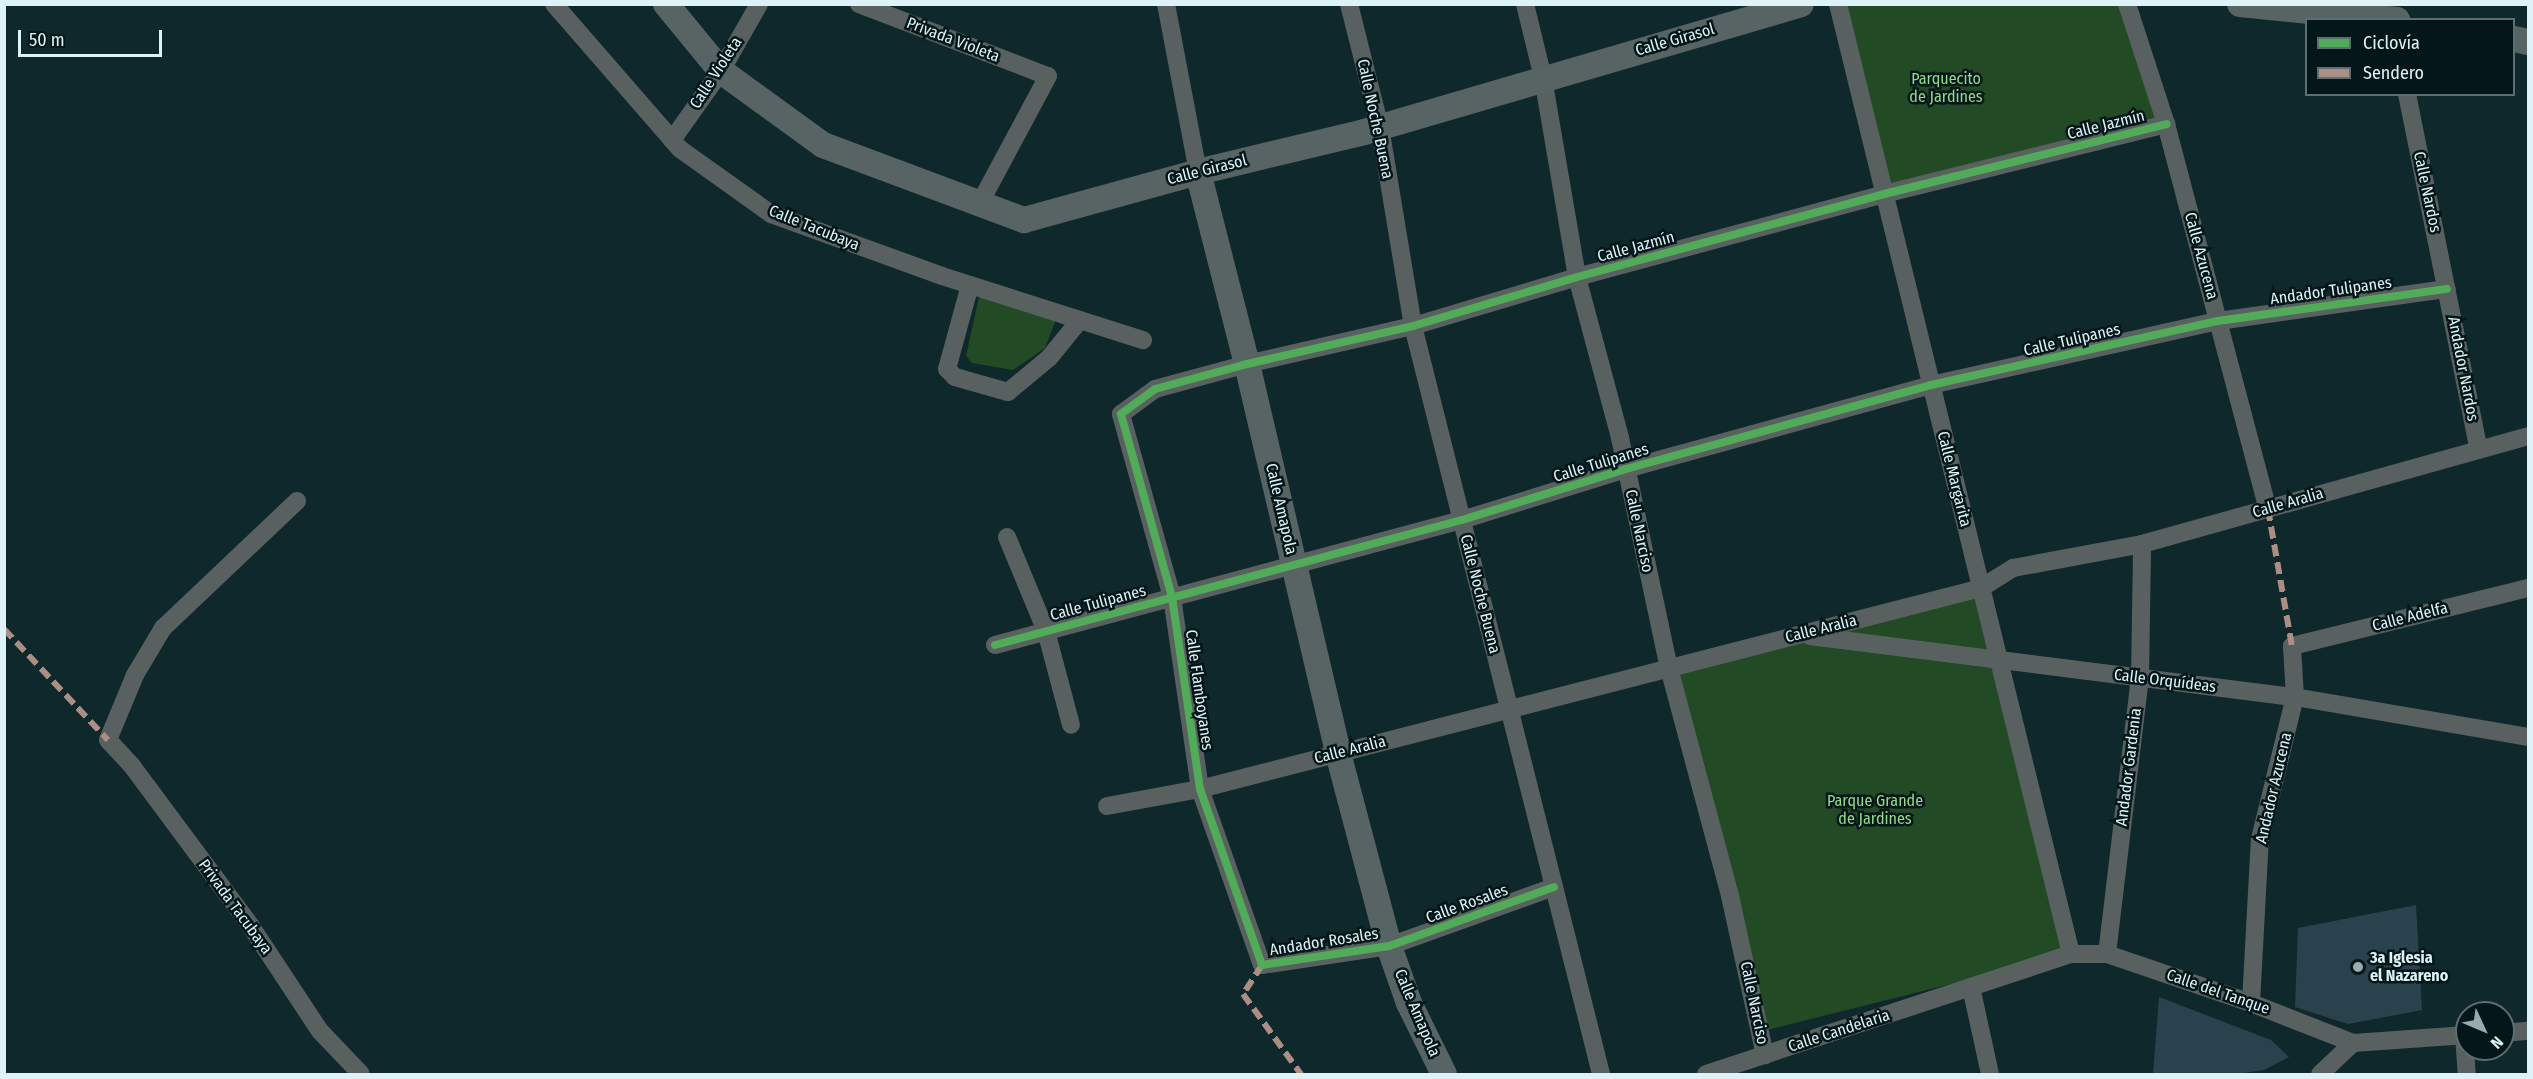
<!DOCTYPE html>
<html>
<head>
<meta charset="utf-8">
<style>
  body { margin:0 }
  #map { position:relative; width:2533px; height:1079px; overflow:hidden; background:#0f282c; font-family:"Fira Sans Condensed",sans-serif }
  div>[style] { position:absolute }
  [style*='--x'] { left:calc(var(--x)*1px); top:calc(var(--y)*1px); width:calc(var(--w)*1px); rotate:calc(var(--a)*1deg) }
  .green>* { inset:0; background:#224b25; transform-origin:0 0 }
  .building>* { inset:0; background:#2a424d }
  .street>* { height:18px; margin:-9px; padding:0 9px; transform-origin:9px; border-radius:9px; background:#586160 }
  .secondary>* { height:26px; margin:-13px; padding:0 13px; transform-origin:13px; border-radius:13px; background:#576463 }
  .quiet>* { height:6px; margin-top:-3px; transform-origin:0; background:repeating-linear-gradient(90deg,#ac8f84 0 12px,transparent 0 18px) }
  .cycleway>* { height:8px; margin:-4px; padding:0 4px; transform-origin:4px; border-radius:4px; background:#51ab58 }
  .dots>* { width:16px; height:16px; translate:-50% -50%; box-sizing:border-box; border:3px solid #051619; border-radius:50% }
  span { translate:-50% -50%; white-space:nowrap; text-align:center; line-height:1.15; -webkit-text-stroke:5px #051619; paint-order:stroke }
  .street-label { font-size:16px; color:#ddf3f7 }
  .park-label { font-size:16px; color:#90dc8c }
  .poi-label { font-size:16px; color:#ddf3f7; font-weight:700 }
  .left { translate:0 -50%; text-align:left }
  .frame { position:absolute; inset:0; border:6px solid #ddf3f7; pointer-events:none }
  .legend { position:absolute; left:2305px; top:18px; width:210px; height:78px; box-sizing:border-box; background:#051619; border:2px solid #5b6e72; margin:0; padding:8px 10px; list-style:none; font-size:18px; color:#ddf3f7 }
  .legend li { display:flex; align-items:center; gap:12px; height:30px }
  .legend b { width:30px; border:2px solid #5b6e72 }
  .north { position:absolute; left:2455px; top:1001px; width:60px; height:60px; box-sizing:border-box; background:#051619; border:2px solid #5b6e72; border-radius:50%; rotate:134deg; font-size:16px; font-weight:700; line-height:24px; text-align:center; color:#ddf3f7 }
  .north::after { content:''; display:block; margin:auto; width:21px; height:27px; background:#95acb0; clip-path:polygon(50% 0,100% 100%,50% 72%,0 100%) }
  .scale { position:absolute; left:18px; top:30px; width:144px; height:27px; box-sizing:border-box; border:3px solid #ddf3f7; border-top:0; padding-left:8px; font-size:18px; line-height:21px; white-space:nowrap; color:#ddf3f7; -webkit-text-stroke:4px #051619; paint-order:stroke }
</style>
</head>
<body>
<div id="map">
  <div class="green">
    <div style="clip-path:polygon(1838px 5px,2124px 5px,2163px 115px,1884px 194px)"></div>
    <div style="clip-path:polygon(979px 297px,1057px 317px,1045px 348px,1013px 370px,972px 363px,966px 356px)"></div>
    <div style="left:1981px;top:588px;width:377px;height:322px;rotate:76deg"></div>
  </div>
  <div class="building">
    <div style="clip-path:polygon(2416px 905px,2422px 1010px,2348px 1024px,2295px 1007px,2298px 928px)"></div>
    <div style="clip-path:polygon(2159px 997px,2271px 1040px,2289px 1057px,2264px 1070px,2236px 1074px,2153px 1074px)"></div>
  </div>
  <div class="street">
    <div style="--x:554;--y:4;--w:192;--a:49"></div>
    <div style="--x:680;--y:149;--w:112;--a:35.5"></div>
    <div style="--x:771;--y:214;--w:182;--a:19.9"></div>
    <div style="--x:942;--y:276;--w:211;--a:17.7"></div>
    <div style="--x:859;--y:4;--w:202;--a:20.9"></div>
    <div style="--x:1048;--y:76;--w:144;--a:118.2"></div>
    <div style="--x:1166;--y:4;--w:171;--a:79.2"></div>
    <div style="--x:1349;--y:4;--w:127;--a:75.9"></div>
    <div style="--x:1380;--y:127;--w:202;--a:80.6"></div>
    <div style="--x:1413;--y:326;--w:771;--a:75.89"></div>
    <div style="--x:1525;--y:4;--w:76;--a:76.3"></div>
    <div style="--x:1543;--y:78;--w:202;--a:80.3"></div>
    <div style="--x:1577;--y:277;--w:167;--a:75"></div>
    <div style="--x:1620;--y:438;--w:235;--a:78"></div>
    <div style="--x:1669;--y:668;--w:236;--a:75"></div>
    <div style="--x:1730;--y:896;--w:163;--a:77.6"></div>
    <div style="--x:1838;--y:4;--w:978;--a:76.22"></div>
    <div style="--x:2127;--y:4;--w:126;--a:72"></div>
    <div style="--x:2166;--y:124;--w:398;--a:75.2"></div>
    <div style="--x:2407;--y:94;--w:363;--a:78.6"></div>
    <div style="--x:672;--y:140;--w:85;--a:-54.6"></div>
    <div style="--x:721;--y:71;--w:77;--a:-60.4"></div>
    <div style="--x:970;--y:285;--w:87;--a:105.3"></div>
    <div style="--x:947;--y:369;--w:11;--a:45"></div>
    <div style="--x:955;--y:377;--w:55;--a:15.8"></div>
    <div style="--x:1008;--y:392;--w:53;--a:-39.7"></div>
    <div style="--x:1049;--y:358;--w:49;--a:-50.8"></div>
    <div style="--x:297;--y:501;--w:185;--a:136.5"></div>
    <div style="--x:163;--y:628;--w:55;--a:120.8"></div>
    <div style="--x:135;--y:675;--w:70;--a:112.6"></div>
    <div style="--x:108;--y:740;--w:35;--a:47"></div>
    <div style="--x:132;--y:766;--w:198;--a:53.4"></div>
    <div style="--x:250;--y:925;--w:127;--a:56.6"></div>
    <div style="--x:320;--y:1031;--w:59;--a:46.4"></div>
    <div style="--x:1007;--y:537;--w:102;--a:67.5"></div>
    <div style="--x:1046;--y:631;--w:97;--a:75.1"></div>
    <div style="--x:1810;--y:636;--w:489;--a:7.2"></div>
    <div style="--x:2295;--y:697;--w:236;--a:9.7"></div>
    <div style="--x:995;--y:645;--w:483;--a:-15"></div>
    <div style="--x:1462;--y:520;--w:172;--a:-17.3"></div>
    <div style="--x:1626;--y:469;--w:316;--a:-15.4"></div>
    <div style="--x:1931;--y:385;--w:294;--a:-12.6"></div>
    <div style="--x:2218;--y:321;--w:231;--a:-8"></div>
    <div style="--x:1107;--y:806;--w:95;--a:-10.4"></div>
    <div style="--x:1200;--y:789;--w:806;--a:-14.43"></div>
    <div style="--x:1981;--y:588;--w:38;--a:-32"></div>
    <div style="--x:2013;--y:568;--w:131;--a:-10.5"></div>
    <div style="--x:2142;--y:544;--w:401;--a:-15.6"></div>
    <div style="--x:1554;--y:887;--w:175;--a:160.3"></div>
    <div style="--x:1389;--y:946;--w:128;--a:171.5"></div>
    <div style="--x:1262;--y:965;--w:187;--a:-109.4"></div>
    <div style="--x:1200;--y:789;--w:194;--a:-98.3"></div>
    <div style="--x:1172;--y:597;--w:190;--a:-105.6"></div>
    <div style="--x:1121;--y:414;--w:42;--a:-36.3"></div>
    <div style="--x:1155;--y:389;--w:95;--a:-15.2"></div>
    <div style="--x:1247;--y:364;--w:170;--a:-12.9"></div>
    <div style="--x:1413;--y:326;--w:171;--a:-16.6"></div>
    <div style="--x:1577;--y:277;--w:318;--a:-15.1"></div>
    <div style="--x:1884;--y:194;--w:291;--a:-13.9"></div>
    <div style="--x:2107;--y:954;--w:278;--a:-83.2"></div>
    <div style="--x:2140;--y:678;--w:134;--a:-89.1"></div>
    <div style="--x:1971;--y:987;--w:89;--a:77.7"></div>
    <div style="--x:2251;--y:1003;--w:164;--a:-86.9"></div>
    <div style="--x:2260;--y:839;--w:146;--a:-76.2"></div>
    <div style="--x:2295;--y:697;--w:51;--a:-93.4"></div>
    <div style="--x:2292;--y:646;--w:243;--a:-13.8"></div>
    <div style="--x:2503;--y:1033;--w:25;--a:-5"></div>
    <div style="--x:2464;--y:1035;--w:39;--a:86"></div>
    <div style="--x:1706;--y:1074;--w:384;--a:-18.2"></div>
    <div style="--x:2071;--y:954;--w:36;--a:0"></div>
    <div style="--x:2107;--y:954;--w:152;--a:18.8"></div>
    <div style="--x:2251;--y:1003;--w:110;--a:21.4"></div>
    <div style="--x:2353;--y:1043;--w:114;--a:-4"></div>
    <div style="--x:2320;--y:1074;--w:45;--a:-43.2"></div>
  </div>
  <div class="secondary">
    <div style="--x:666;--y:4;--w:87;--a:50.6"></div>
    <div style="--x:721;--y:71;--w:126;--a:36"></div>
    <div style="--x:823;--y:145;--w:215;--a:20.5"></div>
    <div style="--x:1024;--y:220;--w:180;--a:-15.4"></div>
    <div style="--x:1198;--y:172;--w:171;--a:-13.5"></div>
    <div style="--x:1364;--y:132;--w:455;--a:-16.3"></div>
    <div style="--x:2240;--y:4;--w:158;--a:5.8"></div>
    <div style="--x:2514;--y:39;--w:14;--a:12"></div>
    <div style="--x:1198;--y:172;--w:198;--a:75.7"></div>
    <div style="--x:1247;--y:364;--w:400;--a:76.8"></div>
    <div style="--x:1338;--y:753;--w:200;--a:75.2"></div>
    <div style="--x:1389;--y:946;--w:60;--a:70.7"></div>
    <div style="--x:1409;--y:1003;--w:79;--a:63.8"></div>
  </div>
  <div class="quiet">
    <div style="--x:2268;--y:509;--w:139;--a:80.1"></div>
    <div style="--x:4;--y:629;--w:152;--a:46.9"></div>
    <div style="--x:1262;--y:965;--w:35;--a:123"></div>
    <div style="--x:1243;--y:994;--w:99;--a:54.1"></div>
  </div>
  <div class="cycleway">
    <div style="--x:995;--y:645;--w:483;--a:-15"></div>
    <div style="--x:1462;--y:520;--w:172;--a:-17.3"></div>
    <div style="--x:1626;--y:469;--w:316;--a:-15.4"></div>
    <div style="--x:1931;--y:385;--w:294;--a:-12.6"></div>
    <div style="--x:2218;--y:321;--w:231;--a:-8"></div>
    <div style="--x:1554;--y:887;--w:175;--a:160.3"></div>
    <div style="--x:1389;--y:946;--w:128;--a:171.5"></div>
    <div style="--x:1262;--y:965;--w:187;--a:-109.4"></div>
    <div style="--x:1200;--y:789;--w:194;--a:-98.3"></div>
    <div style="--x:1172;--y:597;--w:190;--a:-105.6"></div>
    <div style="--x:1121;--y:414;--w:42;--a:-36.3"></div>
    <div style="--x:1155;--y:389;--w:95;--a:-15.2"></div>
    <div style="--x:1247;--y:364;--w:170;--a:-12.9"></div>
    <div style="--x:1413;--y:326;--w:171;--a:-16.6"></div>
    <div style="--x:1577;--y:277;--w:318;--a:-15.1"></div>
    <div style="--x:1884;--y:194;--w:291;--a:-13.9"></div>
  </div>
  <div class="dots">
    <div style="left:2358px;top:967px;background:#95acb0"></div>
  </div>
  <div class="street-label">
    <span style="left:953px;top:40px;rotate:21deg">Privada Violeta</span>
    <span style="left:1675px;top:40px;rotate:-16deg">Calle Girasol</span>
    <span style="left:716px;top:73px;rotate:-57deg">Calle Violeta</span>
    <span style="left:1375px;top:119px;rotate:78deg">Calle Noche Buena</span>
    <span style="left:2106px;top:125px;rotate:-14deg">Calle Jazmín</span>
    <span style="left:1207px;top:170px;rotate:-14deg">Calle Girasol</span>
    <span style="left:2427px;top:192px;rotate:78deg">Calle Nardos</span>
    <span style="left:814px;top:228px;rotate:22deg">Calle Tacubaya</span>
    <span style="left:1636px;top:247px;rotate:-15deg">Calle Jazmín</span>
    <span style="left:2201px;top:256px;rotate:75deg">Calle Azucena</span>
    <span style="left:2331px;top:291px;rotate:-8deg">Andador Tulipanes</span>
    <span style="left:2072px;top:340px;rotate:-13deg">Calle Tulipanes</span>
    <span style="left:2463px;top:369px;rotate:79deg">Andador Nardos</span>
    <span style="left:1601px;top:463px;rotate:-17deg">Calle Tulipanes</span>
    <span style="left:1954px;top:479px;rotate:76deg">Calle Margarita</span>
    <span style="left:2288px;top:503px;rotate:-16deg">Calle Aralia</span>
    <span style="left:1281px;top:509px;rotate:77deg">Calle Amapola</span>
    <span style="left:1639px;top:531px;rotate:78deg">Calle Narciso</span>
    <span style="left:1480px;top:594px;rotate:76deg">Calle Noche Buena</span>
    <span style="left:1098px;top:603px;rotate:-15deg">Calle Tulipanes</span>
    <span style="left:2410px;top:617px;rotate:-14deg">Calle Adelfa</span>
    <span style="left:1821px;top:629px;rotate:-14deg">Calle Aralia</span>
    <span style="left:2165px;top:681px;rotate:7deg">Calle Orquídeas</span>
    <span style="left:1199px;top:690px;rotate:82deg">Calle Flamboyanes</span>
    <span style="left:1350px;top:750px;rotate:-14deg">Calle Aralia</span>
    <span style="left:2129px;top:767px;rotate:-83deg">Andador Gardenia</span>
    <span style="left:2274px;top:788px;rotate:-77deg">Andador Azucena</span>
    <span style="left:1467px;top:904px;rotate:-20deg">Calle Rosales</span>
    <span style="left:235px;top:907px;rotate:54deg">Privada Tacubaya</span>
    <span style="left:1324px;top:942px;rotate:-9deg">Andador Rosales</span>
    <span style="left:2218px;top:992px;rotate:19deg">Calle del Tanque</span>
    <span style="left:1754px;top:1003px;rotate:78deg">Calle Narciso</span>
    <span style="left:1417px;top:1013px;rotate:67deg">Calle Amapola</span>
    <span style="left:1839px;top:1031px;rotate:-18deg">Calle Candelaria</span>
  </div>
  <div class="park-label">
    <span style="left:1946px;top:88px">Parquecito<br>de Jardines</span>
    <span style="left:1875px;top:810px">Parque Grande<br>de Jardines</span>
  </div>
  <div class="poi-label">
    <span class="left" style="left:2370px;top:967px">3a Iglesia<br>el Nazareno</span>
  </div>
  <div class="frame"></div>
  <ul class="legend">
  <li><b style="height:8px;background:#51ab58"></b>Ciclovía</li>
  <li><b style="height:8px;background:#ac8f84"></b>Sendero</li>
  </ul>
  <div class="north">N</div>
  <div class="scale">50 m</div>
</div>
</body>
</html>
